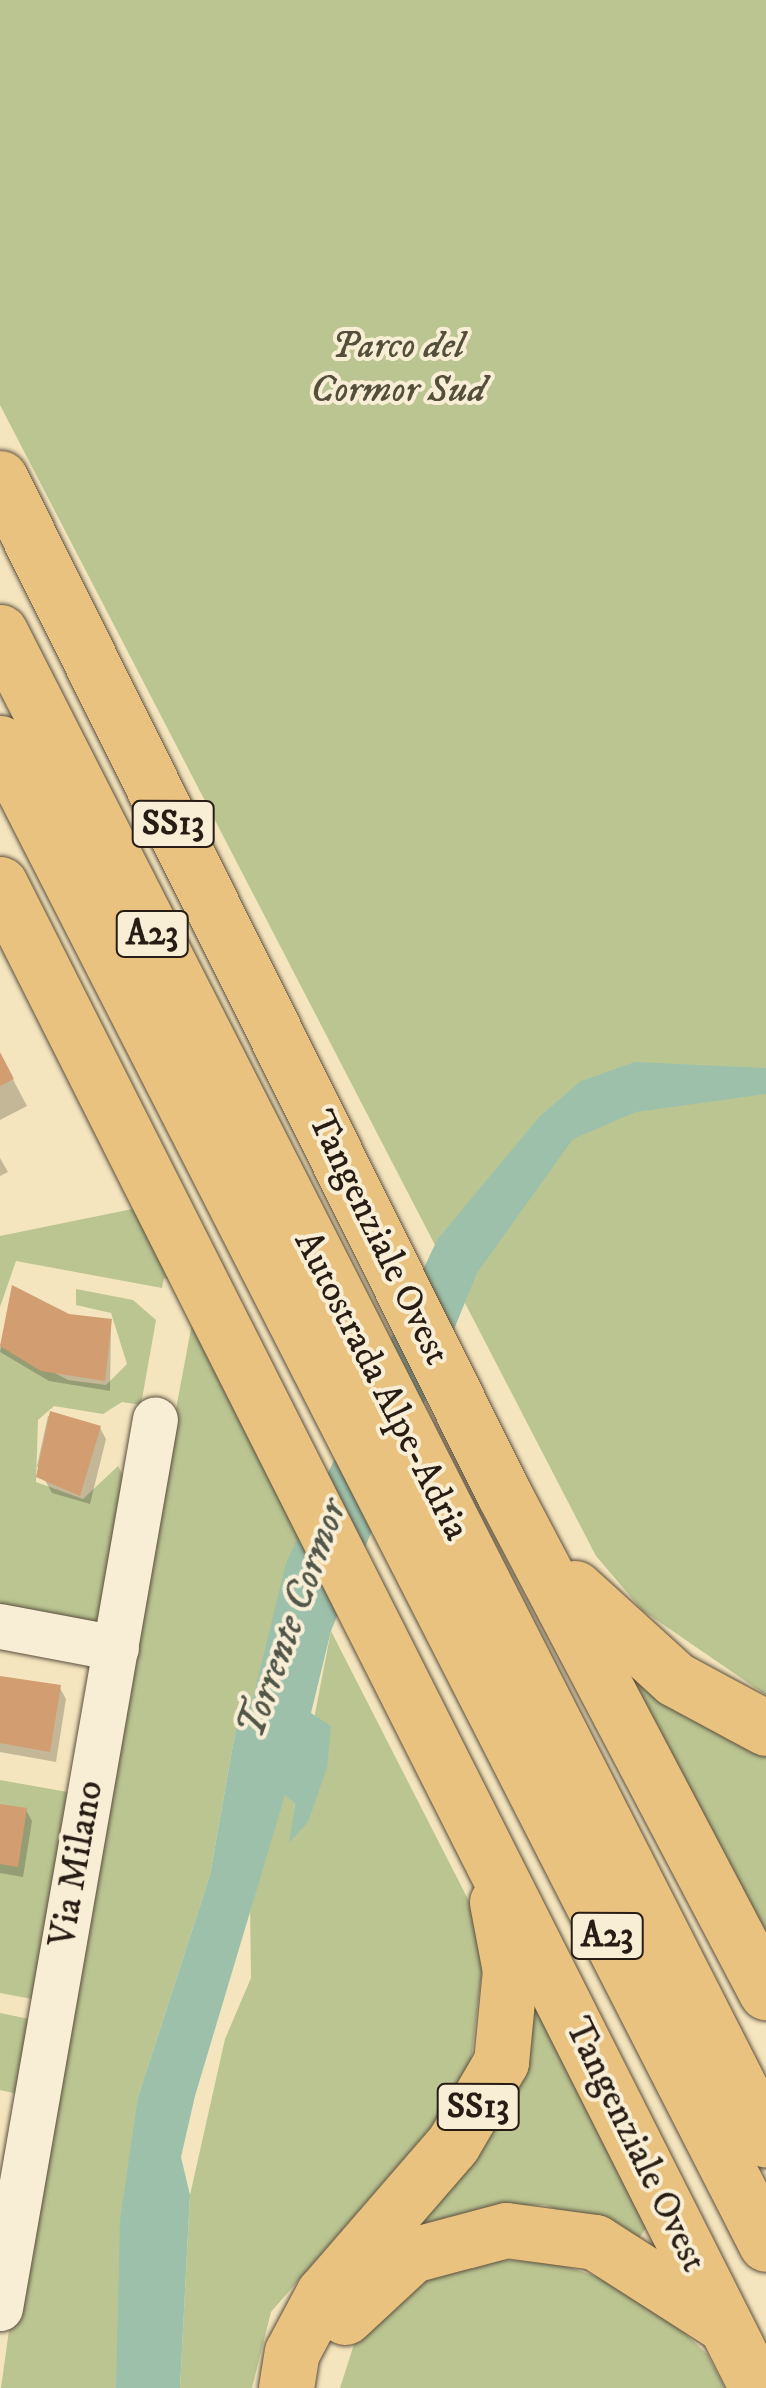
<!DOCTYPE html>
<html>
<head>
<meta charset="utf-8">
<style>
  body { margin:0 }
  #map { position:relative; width:766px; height:2388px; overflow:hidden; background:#f4e5be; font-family:"IM FELL DW Pica",serif }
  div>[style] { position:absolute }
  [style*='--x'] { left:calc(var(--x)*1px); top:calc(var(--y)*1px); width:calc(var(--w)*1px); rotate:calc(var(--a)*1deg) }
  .green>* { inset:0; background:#bbc592 }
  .water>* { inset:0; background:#9dc0ab }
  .shadow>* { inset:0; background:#0003 }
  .building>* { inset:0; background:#d29d70 }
  .roads { filter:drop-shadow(0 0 2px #5b4f3e) drop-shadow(0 0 2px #5b4f3e) }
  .minor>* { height:45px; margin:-22.5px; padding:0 22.5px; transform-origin:22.5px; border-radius:22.5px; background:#f8eed5 }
  .highway>* { height:55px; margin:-27.5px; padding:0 27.5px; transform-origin:27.5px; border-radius:27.5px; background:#eac27f }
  span { translate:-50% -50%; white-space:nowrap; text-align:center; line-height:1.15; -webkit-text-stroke:8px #f8eed5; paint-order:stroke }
  .shield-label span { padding:2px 8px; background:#f8eed5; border:2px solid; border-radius:8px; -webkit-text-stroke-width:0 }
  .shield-label { font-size:35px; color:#281d14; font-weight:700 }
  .park-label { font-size:38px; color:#544f3a; font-style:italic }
  .street-label { font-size:38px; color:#281d14 }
  .water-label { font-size:40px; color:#515649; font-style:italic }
</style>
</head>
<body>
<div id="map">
  <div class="green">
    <div style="clip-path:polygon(0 0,766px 0,766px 1695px,642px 1610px,596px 1556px,0 405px)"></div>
    <div style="clip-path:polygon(142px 1207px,181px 1282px,164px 1278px,162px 1288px,16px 1261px,0 1307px,0 1236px)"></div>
    <div style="clip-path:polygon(76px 1289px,133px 1300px,156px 1320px,141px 1405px,122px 1402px,103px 1414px,54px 1406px,38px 1420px,36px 1482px,83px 1499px,118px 1466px,128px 1484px,104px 1624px,0 1605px,0 1344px,68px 1380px,106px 1385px,127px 1364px,111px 1313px,76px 1305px)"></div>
    <div style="clip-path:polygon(193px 1318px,300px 1532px,252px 1702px,240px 1705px,210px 1875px,138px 2097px,116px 2388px,1px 2388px,24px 2222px)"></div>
    <div style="clip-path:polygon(331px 1631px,472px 1907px,483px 1962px,470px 2068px,447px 2109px,271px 2312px,252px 2388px,180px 2388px,190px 2195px,225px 2039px,251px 1978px,250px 1904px,285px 1794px,295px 1804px,290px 1843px)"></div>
    <div style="clip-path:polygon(629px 1675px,766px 1749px,766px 1934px)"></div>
    <div style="clip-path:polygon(0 1780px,73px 1793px,32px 1999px,0 1993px)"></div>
    <div style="clip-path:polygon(530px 1989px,649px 2224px,637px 2241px,545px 2205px,492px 2206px,401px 2238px)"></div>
    <div style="clip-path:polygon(0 2013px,34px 2020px,22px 2095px,0 2090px)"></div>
    <div style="clip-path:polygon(478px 2260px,549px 2261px,608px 2280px,661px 2311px,707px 2354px,725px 2388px,340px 2388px,356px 2338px,422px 2276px)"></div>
  </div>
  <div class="water">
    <div style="clip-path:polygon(635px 1062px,766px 1068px,766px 1094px,636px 1112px,573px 1139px,477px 1273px,331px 1631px,311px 1713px,331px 1726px,327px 1768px,308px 1822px,289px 1843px,295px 1804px,285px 1795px,195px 2096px,181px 2157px,190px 2195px,180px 2388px,116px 2388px,120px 2220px,138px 2097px,210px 1875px,240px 1705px,252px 1702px,286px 1563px,437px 1240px,540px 1116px,581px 1081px)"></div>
  </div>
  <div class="shadow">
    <div style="clip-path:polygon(0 1055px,27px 1106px,0 1120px)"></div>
    <div style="clip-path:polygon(0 1158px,8px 1172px,0 1176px)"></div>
    <div style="clip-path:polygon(13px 1289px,68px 1316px,111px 1322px,110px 1391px,49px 1381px,0 1352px)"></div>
    <div style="clip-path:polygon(48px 1416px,100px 1428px,106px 1439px,90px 1504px,52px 1493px,37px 1466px)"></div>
    <div style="clip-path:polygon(0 1678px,60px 1688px,66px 1699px,56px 1762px,0 1752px)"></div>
    <div style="clip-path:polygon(0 1806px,26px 1810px,32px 1821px,23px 1877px,0 1873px)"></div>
  </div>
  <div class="building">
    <div style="clip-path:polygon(0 1052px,14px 1079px,0 1086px)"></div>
    <div style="clip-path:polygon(12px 1285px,69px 1314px,112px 1319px,105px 1381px,41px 1371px,0 1346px)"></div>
    <div style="clip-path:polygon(50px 1411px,101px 1426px,80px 1496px,36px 1477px)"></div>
    <div style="clip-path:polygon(0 1676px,61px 1685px,50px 1752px,0 1743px)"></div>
    <div style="clip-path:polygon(0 1804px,27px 1808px,18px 1867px,0 1864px)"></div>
  </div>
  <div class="roads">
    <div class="minor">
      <div style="--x:0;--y:1626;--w:118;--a:10.7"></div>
      <div style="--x:0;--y:2308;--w:902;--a:-80.11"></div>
    </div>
    <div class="highway">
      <div style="--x:0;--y:478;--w:1134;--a:63.62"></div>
      <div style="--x:504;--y:1494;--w:563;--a:62.25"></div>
      <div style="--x:0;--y:632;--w:1691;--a:63.06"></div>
      <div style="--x:0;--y:743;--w:1685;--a:62.96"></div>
      <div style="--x:0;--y:884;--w:1684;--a:63.28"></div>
      <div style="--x:575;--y:1588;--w:135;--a:42.3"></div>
      <div style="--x:675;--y:1679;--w:103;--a:28.3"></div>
      <div style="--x:345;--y:2317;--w:91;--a:-42.8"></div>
      <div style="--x:412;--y:2255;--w:97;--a:-14.9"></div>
      <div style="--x:506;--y:2230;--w:90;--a:7.7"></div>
      <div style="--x:595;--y:2242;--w:148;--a:32.6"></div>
      <div style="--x:286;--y:2388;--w:36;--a:-81"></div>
      <div style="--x:292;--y:2352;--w:66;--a:-61.9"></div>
      <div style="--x:323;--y:2294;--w:198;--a:-49.1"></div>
      <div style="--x:453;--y:2144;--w:95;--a:-59.7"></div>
      <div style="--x:501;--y:2062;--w:91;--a:-84.4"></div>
      <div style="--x:510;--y:1971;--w:70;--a:-100.7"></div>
    </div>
  </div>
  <div class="shield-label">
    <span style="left:173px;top:824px">SS13</span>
    <span style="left:152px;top:934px">A23</span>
    <span style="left:607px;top:1936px">A23</span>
    <span style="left:478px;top:2107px">SS13</span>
  </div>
  <div class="park-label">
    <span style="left:398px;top:369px">Parco del<br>Cormor Sud</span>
  </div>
  <div class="street-label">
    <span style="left:378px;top:1238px;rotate:64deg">Tangenziale Ovest</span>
    <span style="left:381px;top:1386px;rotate:63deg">Autostrada Alpe-Adria</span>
    <span style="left:77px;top:1864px;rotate:-80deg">Via Milano</span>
    <span style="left:635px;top:2145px;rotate:64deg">Tangenziale Ovest</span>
  </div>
  <div class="water-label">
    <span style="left:293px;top:1619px;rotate:-70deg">Torrente Cormor</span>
  </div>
</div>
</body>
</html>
